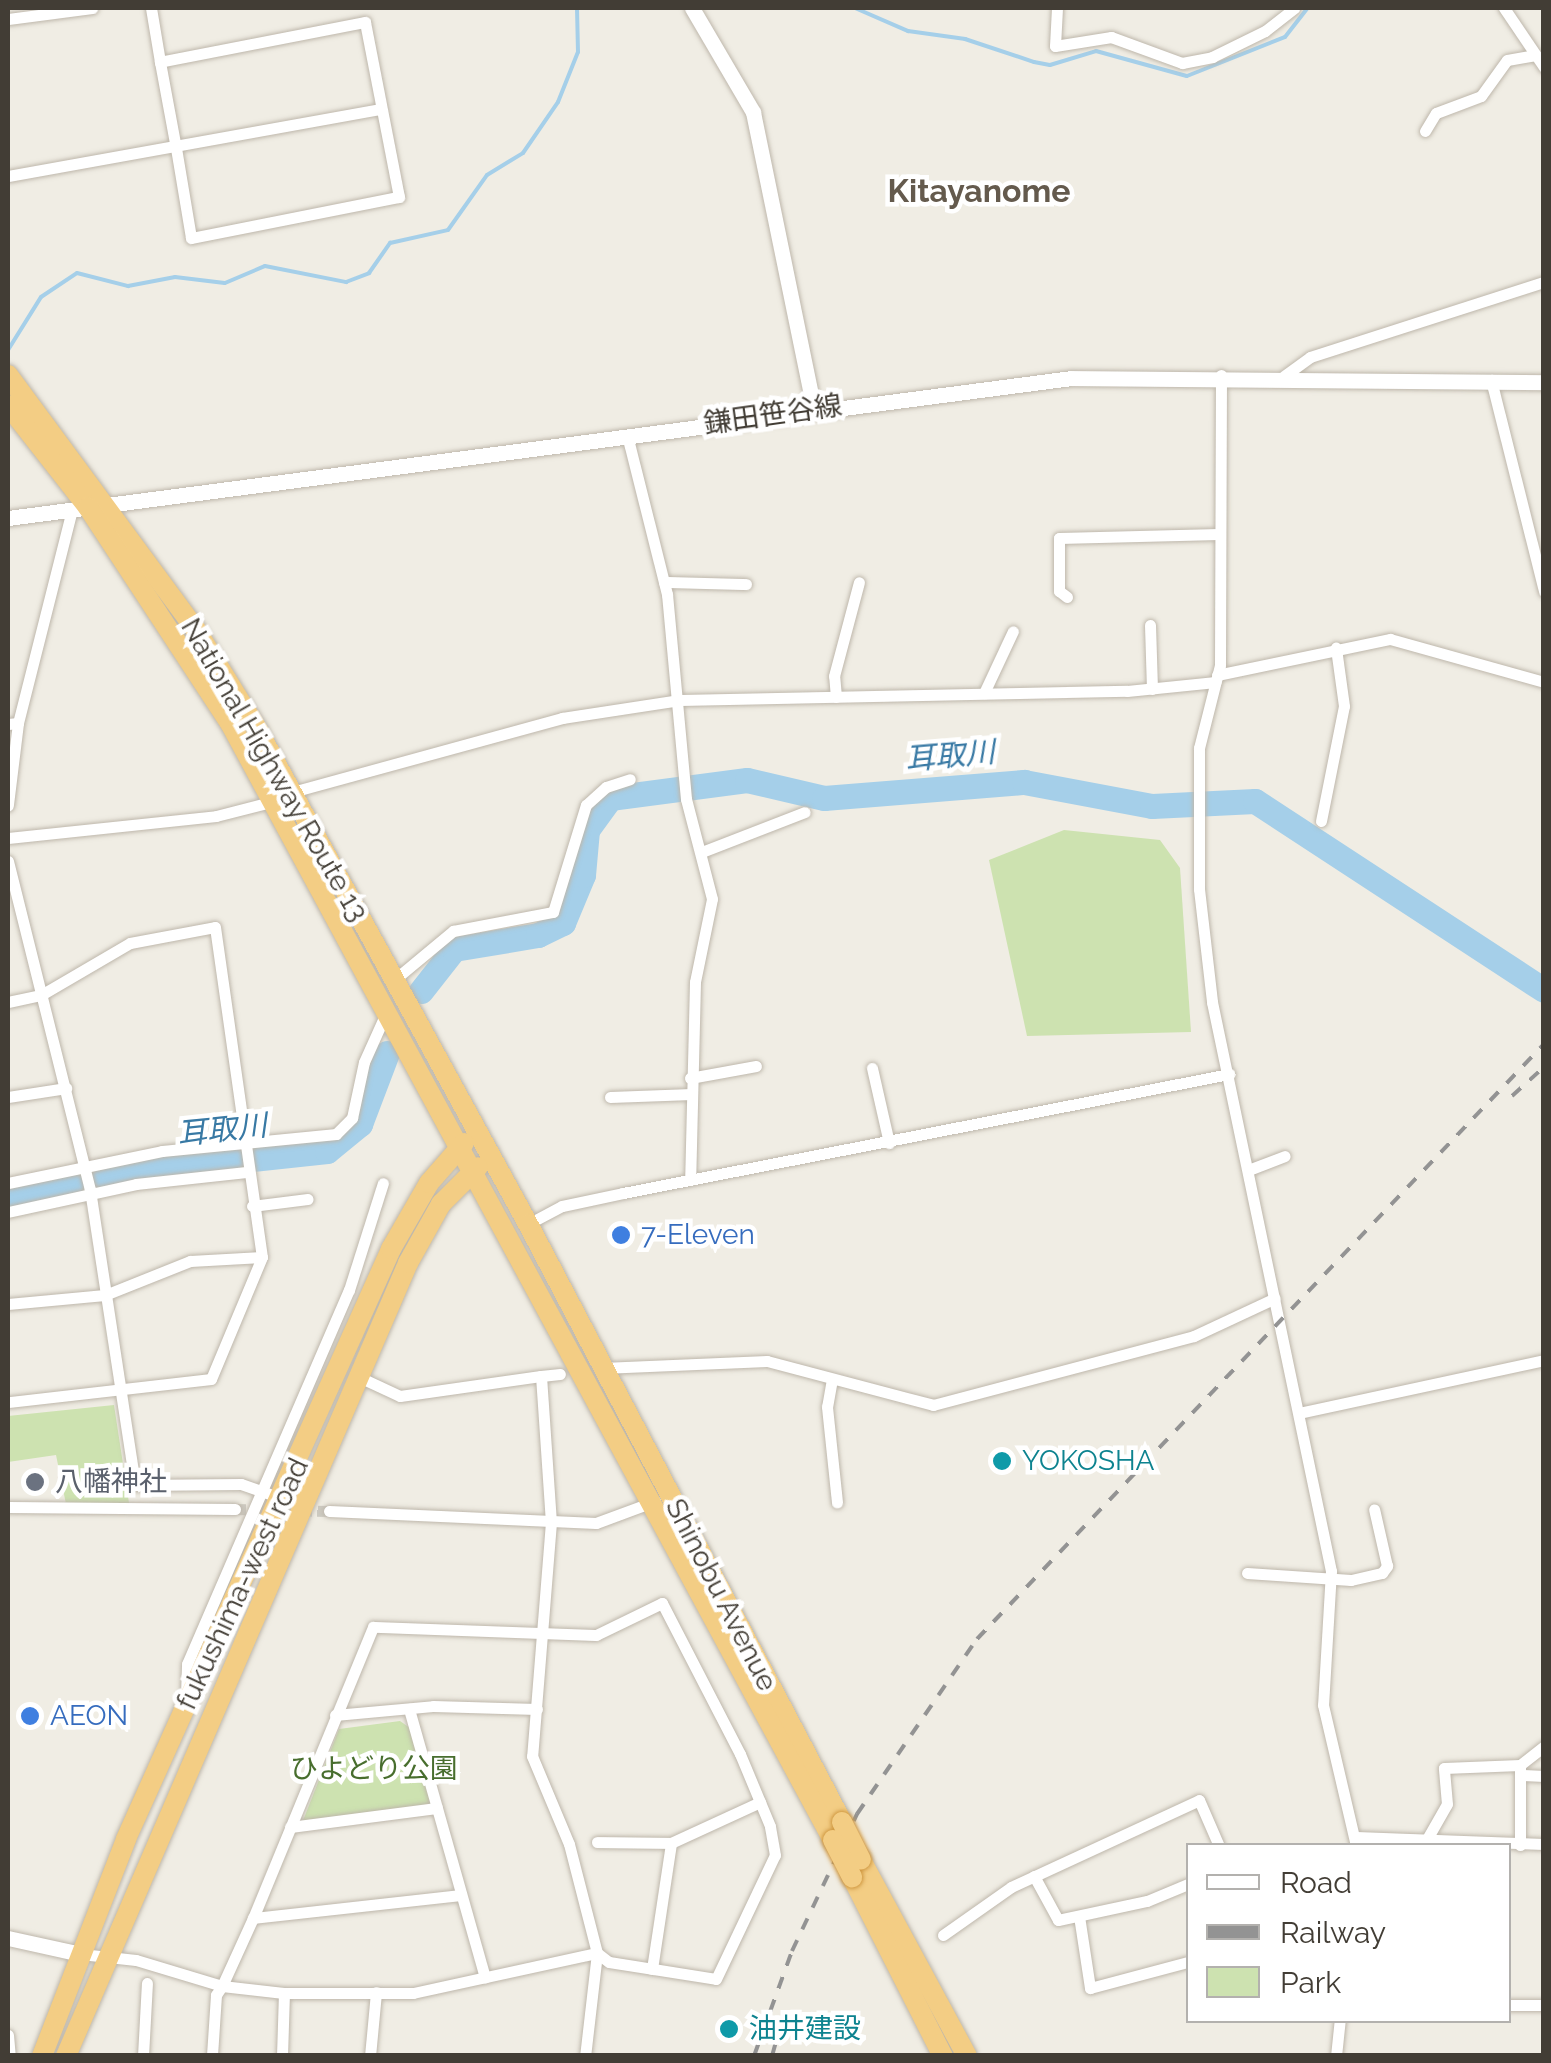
<!DOCTYPE html>
<html>
<head>
<meta charset="utf-8">
<style>
  body { margin:0 }
  #map { position:relative; width:1551px; height:2063px; overflow:hidden; background:#f0ede4; font-family:Raleway,"Noto Sans JP",sans-serif }
  div>[style] { position:absolute }
  [style*='--x'] { left:calc(var(--x)*1px); top:calc(var(--y)*1px); width:calc(var(--w)*1px); rotate:calc(var(--a)*1deg) }
  .green>* { inset:0; background:#cde2b0 }
  .stream>* { height:4px; margin:-2px; padding:0 2px; transform-origin:2px; border-radius:2px; background:#a5cfe9 }
  .river>* { height:25px; margin:-12.5px; padding:0 12.5px; transform-origin:12.5px; border-radius:12.5px; background:#a5cfe9 }
  .minor-tunnel>* { height:11px; margin-top:-5.5px; transform-origin:0; background:repeating-linear-gradient(90deg,#cdcac1 0 11px,transparent 0 16.5px) }
  .roads { filter:drop-shadow(0 0 2px #beb7ab) drop-shadow(0 0 2px #beb7ab) }
  .minor>* { height:11px; margin:-5.5px; padding:0 5.5px; transform-origin:5.5px; border-radius:5.5px; background:#fff }
  .tertiary>* { height:15px; margin:-7.5px; padding:0 7.5px; transform-origin:7.5px; border-radius:7.5px; background:#fff }
  .trunk>* { height:20px; margin:-10px; padding:0 10px; transform-origin:10px; border-radius:10px; background:#f3cd84 }
  .rail>* { height:4px; margin-top:-2px; transform-origin:0; background:repeating-linear-gradient(90deg,#939393 0 12px,transparent 0 24px) }
  .bridges { filter:drop-shadow(0 0 2px #cf9740) drop-shadow(0 0 2px #cf9740) }
  .trunk-bridge>* { height:20px; margin:-10px; padding:0 10px; transform-origin:10px; border-radius:10px; background:#f3cd84 }
  .dots>* { width:28px; height:28px; translate:-50% -50%; box-sizing:border-box; border:5px solid #fff; border-radius:50% }
  span { translate:-50% -50%; white-space:nowrap; text-align:center; line-height:1.15; -webkit-text-stroke:9px #fff; paint-order:stroke }
  .street-label { font-size:28px; color:#423d35 }
  .shop-label { font-size:28px; color:#366cbe }
  .left { translate:0 -50%; text-align:left }
  .culture-label { font-size:28px; color:#0d838f }
  .worship-label { font-size:28px; color:#5b616d }
  .park-label { font-size:28px; color:#486e2e }
  .water-label { font-size:30px; color:#3879a4; font-style:italic }
  .quarter-label { font-size:32px; color:#645a4d; font-weight:700 }
  .frame { position:absolute; inset:0; border:10px solid #423d35; pointer-events:none }
  .legend { position:absolute; left:1186px; top:1843px; width:325px; height:180px; box-sizing:border-box; background:#fff; border:2px solid #b3b1ae; margin:0; padding:12px 18px; list-style:none; font-size:30px; color:#423d35 }
  .legend li { display:flex; align-items:center; gap:20px; height:50px }
  .legend b { width:50px; border:2px solid #b3b1ae }
</style>
</head>
<body>
<div id="map">
  <div class="green">
    <div style="clip-path:polygon(1064px 830px,1160px 840px,1180px 868px,1191px 1032px,1027px 1036px,989px 860px)"></div>
    <div style="clip-path:polygon(114px 1405px,129px 1503px,66px 1504px,56px 1455px,8px 1462px,8px 1416px)"></div>
    <div style="clip-path:polygon(400px 1721px,410px 1728px,432px 1807px,302px 1823px,339px 1729px)"></div>
  </div>
  <div class="stream">
    <div style="--x:855;--y:8;--w:58;--a:23.5"></div>
    <div style="--x:908;--y:31;--w:58;--a:8"></div>
    <div style="--x:965;--y:39;--w:73;--a:18.4"></div>
    <div style="--x:1034;--y:62;--w:16;--a:11"></div>
    <div style="--x:1050;--y:65;--w:48;--a:-16.9"></div>
    <div style="--x:1096;--y:51;--w:94;--a:15.4"></div>
    <div style="--x:1187;--y:76;--w:105;--a:-21.7"></div>
    <div style="--x:1285;--y:37;--w:37;--a:-52"></div>
    <div style="--x:8;--y:350;--w:62;--a:-58.1"></div>
    <div style="--x:41;--y:297;--w:43;--a:-33.7"></div>
    <div style="--x:77;--y:273;--w:53;--a:14.3"></div>
    <div style="--x:128;--y:286;--w:48;--a:-10.8"></div>
    <div style="--x:175;--y:277;--w:50;--a:6.8"></div>
    <div style="--x:225;--y:283;--w:43;--a:-23"></div>
    <div style="--x:265;--y:266;--w:83;--a:11.2"></div>
    <div style="--x:346;--y:282;--w:25;--a:-21"></div>
    <div style="--x:369;--y:273;--w:37;--a:-55"></div>
    <div style="--x:390;--y:243;--w:59;--a:-12.6"></div>
    <div style="--x:448;--y:230;--w:67;--a:-54.7"></div>
    <div style="--x:487;--y:175;--w:42;--a:-31.4"></div>
    <div style="--x:523;--y:153;--w:62;--a:-55.5"></div>
    <div style="--x:558;--y:102;--w:54;--a:-68.2"></div>
    <div style="--x:578;--y:52;--w:44;--a:-91.3"></div>
  </div>
  <div class="river">
    <div style="--x:421;--y:991;--w:53;--a:-51.8"></div>
    <div style="--x:454;--y:949;--w:85;--a:-9.5"></div>
    <div style="--x:538;--y:935;--w:28;--a:-26"></div>
    <div style="--x:563;--y:923;--w:52;--a:-67.4"></div>
    <div style="--x:583;--y:875;--w:45;--a:-84.9"></div>
    <div style="--x:587;--y:830;--w:39;--a:-54"></div>
    <div style="--x:610;--y:798;--w:138;--a:-7.5"></div>
    <div style="--x:747;--y:780;--w:79;--a:13.2"></div>
    <div style="--x:824;--y:798;--w:201;--a:-4.6"></div>
    <div style="--x:1024;--y:782;--w:130;--a:10.6"></div>
    <div style="--x:1152;--y:806;--w:103;--a:-2.8"></div>
    <div style="--x:1255;--y:801;--w:345;--a:33.2"></div>
    <div style="--x:8;--y:1199;--w:129;--a:-12.1"></div>
    <div style="--x:134;--y:1172;--w:194;--a:-6.2"></div>
    <div style="--x:327;--y:1151;--w:43;--a:-39.3"></div>
    <div style="--x:360;--y:1124;--w:76;--a:-69.2"></div>
  </div>
  <div class="minor-tunnel">
    <div style="--x:235;--y:1509;--w:94;--a:1.2"></div>
  </div>
  <div class="roads">
    <div class="minor">
      <div style="--x:151;--y:8;--w:55;--a:80.5"></div>
      <div style="--x:160;--y:62;--w:87;--a:79.5"></div>
      <div style="--x:176;--y:148;--w:91;--a:80.5"></div>
      <div style="--x:191;--y:238;--w:212;--a:-11.2"></div>
      <div style="--x:399;--y:197;--w:178;--a:-101"></div>
      <div style="--x:365;--y:22;--w:209;--a:169"></div>
      <div style="--x:1057;--y:8;--w:38;--a:93"></div>
      <div style="--x:1055;--y:46;--w:57;--a:-9.1"></div>
      <div style="--x:1111;--y:37;--w:76;--a:20.1"></div>
      <div style="--x:1182;--y:63;--w:31;--a:-11"></div>
      <div style="--x:1212;--y:57;--w:59;--a:-26.1"></div>
      <div style="--x:1265;--y:31;--w:37;--a:-38"></div>
      <div style="--x:1504;--y:8;--w:71;--a:55.9"></div>
      <div style="--x:8;--y:19;--w:85;--a:-7.5"></div>
      <div style="--x:1425;--y:131;--w:21;--a:-59"></div>
      <div style="--x:1436;--y:113;--w:48;--a:-20.7"></div>
      <div style="--x:1481;--y:96;--w:44;--a:-54.2"></div>
      <div style="--x:1507;--y:60;--w:29;--a:-10"></div>
      <div style="--x:8;--y:176;--w:379;--a:-10.2"></div>
      <div style="--x:1221;--y:375;--w:290;--a:90.2"></div>
      <div style="--x:1220;--y:665;--w:86;--a:104.2"></div>
      <div style="--x:1199;--y:748;--w:141;--a:90"></div>
      <div style="--x:1199;--y:889;--w:114;--a:83.4"></div>
      <div style="--x:1212;--y:1002;--w:581;--a:78.19"></div>
      <div style="--x:1331;--y:1571;--w:134;--a:93.4"></div>
      <div style="--x:1323;--y:1705;--w:145;--a:76.8"></div>
      <div style="--x:1284;--y:376;--w:32;--a:-36"></div>
      <div style="--x:1310;--y:357;--w:246;--a:-17.8"></div>
      <div style="--x:1491;--y:380;--w:218;--a:75.9"></div>
      <div style="--x:627;--y:435;--w:164;--a:75.9"></div>
      <div style="--x:667;--y:594;--w:206;--a:84.7"></div>
      <div style="--x:686;--y:799;--w:103;--a:75.4"></div>
      <div style="--x:712;--y:899;--w:85;--a:101.6"></div>
      <div style="--x:695;--y:982;--w:198;--a:91.4"></div>
      <div style="--x:664;--y:582;--w:82;--a:1.4"></div>
      <div style="--x:1067;--y:597;--w:10;--a:-143"></div>
      <div style="--x:1059;--y:591;--w:53;--a:-90"></div>
      <div style="--x:1059;--y:538;--w:160;--a:-1.4"></div>
      <div style="--x:1150;--y:625;--w:64;--a:88.2"></div>
      <div style="--x:1217;--y:675;--w:177;--a:-11.8"></div>
      <div style="--x:1390;--y:639;--w:160;--a:15.6"></div>
      <div style="--x:984;--y:693;--w:68;--a:-64.9"></div>
      <div style="--x:836;--y:697;--w:21;--a:-95"></div>
      <div style="--x:834;--y:676;--w:97;--a:-75.1"></div>
      <div style="--x:18;--y:723;--w:221;--a:-75.8"></div>
      <div style="--x:8;--y:724;--w:10;--a:-6"></div>
      <div style="--x:18;--y:723;--w:83;--a:97"></div>
      <div style="--x:292;--y:792;--w:280;--a:-15.3"></div>
      <div style="--x:562;--y:718;--w:119;--a:-8.7"></div>
      <div style="--x:680;--y:700;--w:447;--a:-1.2"></div>
      <div style="--x:1127;--y:691;--w:89;--a:-5.8"></div>
      <div style="--x:1321;--y:821;--w:117;--a:-78.7"></div>
      <div style="--x:1344;--y:706;--w:59;--a:-97.9"></div>
      <div style="--x:8;--y:838;--w:209;--a:-6"></div>
      <div style="--x:216;--y:816;--w:61;--a:-14.3"></div>
      <div style="--x:702;--y:852;--w:110;--a:-21.2"></div>
      <div style="--x:8;--y:861;--w:339;--a:76"></div>
      <div style="--x:90;--y:1190;--w:298;--a:81.3"></div>
      <div style="--x:135;--y:1485;--w:106;--a:-0.5"></div>
      <div style="--x:241;--y:1484;--w:42;--a:19.3"></div>
      <div style="--x:394;--y:980;--w:77;--a:-39.7"></div>
      <div style="--x:453;--y:931;--w:102;--a:-10.8"></div>
      <div style="--x:553;--y:912;--w:112;--a:-72.9"></div>
      <div style="--x:586;--y:805;--w:27;--a:-42"></div>
      <div style="--x:606;--y:787;--w:25;--a:-18"></div>
      <div style="--x:8;--y:1002;--w:34;--a:-12"></div>
      <div style="--x:41;--y:995;--w:103;--a:-30.3"></div>
      <div style="--x:130;--y:943;--w:86;--a:-10.7"></div>
      <div style="--x:215;--y:927;--w:333;--a:81.9"></div>
      <div style="--x:262;--y:1257;--w:132;--a:112.7"></div>
      <div style="--x:211;--y:1379;--w:204;--a:173.5"></div>
      <div style="--x:872;--y:1068;--w:77;--a:77.2"></div>
      <div style="--x:690;--y:1078;--w:67;--a:-10.3"></div>
      <div style="--x:8;--y:1097;--w:59;--a:-8.8"></div>
      <div style="--x:610;--y:1097;--w:82;--a:-2.1"></div>
      <div style="--x:1251;--y:1169;--w:36;--a:-21"></div>
      <div style="--x:8;--y:1183;--w:157;--a:-11.7"></div>
      <div style="--x:162;--y:1151;--w:175;--a:-5.6"></div>
      <div style="--x:336;--y:1134;--w:23;--a:-45"></div>
      <div style="--x:352;--y:1118;--w:57;--a:-77.9"></div>
      <div style="--x:364;--y:1062;--w:54;--a:-65.8"></div>
      <div style="--x:252;--y:1206;--w:56;--a:-7.1"></div>
      <div style="--x:8;--y:1212;--w:131;--a:-12.3"></div>
      <div style="--x:136;--y:1184;--w:111;--a:-6.2"></div>
      <div style="--x:528;--y:1224;--w:38;--a:-28"></div>
      <div style="--x:562;--y:1206;--w:62;--a:-12"></div>
      <div style="--x:623;--y:1193;--w:618;--a:-11.11"></div>
      <div style="--x:8;--y:1304;--w:97;--a:-5.3"></div>
      <div style="--x:105;--y:1295;--w:92;--a:-21.8"></div>
      <div style="--x:190;--y:1261;--w:72;--a:-3.2"></div>
      <div style="--x:602;--y:1368;--w:165;--a:-2.4"></div>
      <div style="--x:767;--y:1361;--w:172;--a:14.8"></div>
      <div style="--x:933;--y:1405;--w:270;--a:-14.8"></div>
      <div style="--x:1194;--y:1336;--w:89;--a:-25.1"></div>
      <div style="--x:541;--y:1376;--w:19;--a:-6"></div>
      <div style="--x:359;--y:1377;--w:45;--a:24.9"></div>
      <div style="--x:400;--y:1396;--w:142;--a:-8.1"></div>
      <div style="--x:541;--y:1376;--w:146;--a:86.1"></div>
      <div style="--x:551;--y:1522;--w:235;--a:94.6"></div>
      <div style="--x:532;--y:1756;--w:95;--a:67.2"></div>
      <div style="--x:569;--y:1844;--w:113;--a:75.6"></div>
      <div style="--x:597;--y:1953;--w:104;--a:96.6"></div>
      <div style="--x:832;--y:1379;--w:28;--a:100"></div>
      <div style="--x:827;--y:1407;--w:96;--a:84"></div>
      <div style="--x:1299;--y:1413;--w:251;--a:-12.2"></div>
      <div style="--x:8;--y:1507;--w:227;--a:0.5"></div>
      <div style="--x:329;--y:1511;--w:267;--a:2.6"></div>
      <div style="--x:596;--y:1523;--w:63;--a:-20.4"></div>
      <div style="--x:1247;--y:1573;--w:104;--a:3.9"></div>
      <div style="--x:1351;--y:1580;--w:32;--a:-13"></div>
      <div style="--x:1382;--y:1573;--w:9;--a:-54"></div>
      <div style="--x:1387;--y:1566;--w:58;--a:-102.8"></div>
      <div style="--x:186;--y:1695;--w:31;--a:-88"></div>
      <div style="--x:187;--y:1664;--w:408;--a:-66.6"></div>
      <div style="--x:349;--y:1290;--w:112;--a:-72.4"></div>
      <div style="--x:409;--y:1709;--w:279;--a:74.2"></div>
      <div style="--x:335;--y:1715;--w:98;--a:-5.2"></div>
      <div style="--x:433;--y:1706;--w:104;--a:1.7"></div>
      <div style="--x:1520;--y:1765;--w:31;--a:-38"></div>
      <div style="--x:1523;--y:1775;--w:21;--a:3"></div>
      <div style="--x:290;--y:1827;--w:148;--a:-7.4"></div>
      <div style="--x:1356;--y:1837;--w:188;--a:2.1"></div>
      <div style="--x:1427;--y:1839;--w:40;--a:-60.3"></div>
      <div style="--x:1447;--y:1804;--w:36;--a:-95"></div>
      <div style="--x:1444;--y:1768;--w:76;--a:-2.3"></div>
      <div style="--x:1520;--y:1765;--w:80;--a:90"></div>
      <div style="--x:597;--y:1842;--w:74;--a:0.8"></div>
      <div style="--x:1034;--y:1876;--w:50;--a:61.4"></div>
      <div style="--x:1058;--y:1920;--w:91;--a:-12.1"></div>
      <div style="--x:1147;--y:1901;--w:44;--a:-22.5"></div>
      <div style="--x:1079;--y:1916;--w:73;--a:81.3"></div>
      <div style="--x:1090;--y:1988;--w:101;--a:-14.9"></div>
      <div style="--x:253;--y:1918;--w:208;--a:-6.3"></div>
      <div style="--x:943;--y:1935;--w:83;--a:-35.2"></div>
      <div style="--x:1011;--y:1887;--w:207;--a:-24.8"></div>
      <div style="--x:1199;--y:1800;--w:50;--a:66.5"></div>
      <div style="--x:81;--y:1954;--w:55;--a:6.2"></div>
      <div style="--x:136;--y:1960;--w:90;--a:16.8"></div>
      <div style="--x:222;--y:1986;--w:62;--a:6.4"></div>
      <div style="--x:284;--y:1993;--w:129;--a:0"></div>
      <div style="--x:413;--y:1993;--w:188;--a:-12.3"></div>
      <div style="--x:597;--y:1953;--w:15;--a:37"></div>
      <div style="--x:609;--y:1962;--w:108;--a:9"></div>
      <div style="--x:716;--y:1979;--w:137;--a:-64.6"></div>
      <div style="--x:775;--y:1855;--w:29;--a:-100"></div>
      <div style="--x:770;--y:1826;--w:78;--a:-112.6"></div>
      <div style="--x:740;--y:1754;--w:170;--a:-117.3"></div>
      <div style="--x:662;--y:1603;--w:73;--a:154.1"></div>
      <div style="--x:596;--y:1635;--w:223;--a:-177.9"></div>
      <div style="--x:373;--y:1627;--w:315;--a:112.4"></div>
      <div style="--x:253;--y:1918;--w:75;--a:114.5"></div>
      <div style="--x:222;--y:1986;--w:11;--a:124"></div>
      <div style="--x:216;--y:1995;--w:61;--a:93.8"></div>
      <div style="--x:652;--y:1969;--w:127;--a:-81.4"></div>
      <div style="--x:671;--y:1843;--w:98;--a:-24.7"></div>
      <div style="--x:1508;--y:2005;--w:36;--a:0"></div>
      <div style="--x:8;--y:2035;--w:21;--a:85"></div>
      <div style="--x:143;--y:2056;--w:73;--a:-86.9"></div>
      <div style="--x:282;--y:2056;--w:63;--a:-88.2"></div>
      <div style="--x:370;--y:2056;--w:64;--a:-84.6"></div>
      <div style="--x:1336;--y:2056;--w:36;--a:-84"></div>
    </div>
    <div class="tertiary">
      <div style="--x:692;--y:8;--w:121;--a:59.6"></div>
      <div style="--x:753;--y:112;--w:302;--a:78.4"></div>
      <div style="--x:8;--y:518;--w:1072;--a:-7.5"></div>
      <div style="--x:1071;--y:378;--w:473;--a:0.5"></div>
      <div style="--x:8;--y:1938;--w:75;--a:12.4"></div>
    </div>
    <div class="trunk">
      <div style="--x:8;--y:375;--w:317;--a:53.6"></div>
      <div style="--x:196;--y:630;--w:114;--a:58.3"></div>
      <div style="--x:256;--y:727;--w:567;--a:61.31"></div>
      <div style="--x:528;--y:1224;--w:675;--a:62.3"></div>
      <div style="--x:8;--y:405;--w:130;--a:51.9"></div>
      <div style="--x:88;--y:507;--w:258;--a:56.7"></div>
      <div style="--x:230;--y:723;--w:1269;--a:61.64"></div>
      <div style="--x:861;--y:1860;--w:223;--a:61.6"></div>
      <div style="--x:852;--y:1877;--w:201;--a:63.1"></div>
      <div style="--x:42;--y:2056;--w:233;--a:-68.8"></div>
      <div style="--x:126;--y:1839;--w:647;--a:-65.81"></div>
      <div style="--x:391;--y:1249;--w:76;--a:-60.1"></div>
      <div style="--x:429;--y:1183;--w:53;--a:-48.8"></div>
      <div style="--x:66;--y:2056;--w:864;--a:-66.67"></div>
      <div style="--x:408;--y:1263;--w:68;--a:-60.8"></div>
      <div style="--x:441;--y:1204;--w:52;--a:-45"></div>
    </div>
  </div>
  <div class="rail">
    <div style="--x:1512;--y:1096;--w:43;--a:-42.2"></div>
    <div style="--x:754;--y:2056;--w:112;--a:-70.1"></div>
    <div style="--x:792;--y:1951;--w:152;--a:-64.6"></div>
    <div style="--x:857;--y:1814;--w:212;--a:-55.6"></div>
    <div style="--x:977;--y:1639;--w:822;--a:-46.38"></div>
    <div style="--x:772;--y:2056;--w:45;--a:-74.4"></div>
  </div>
  <div class="bridges">
    <div class="trunk-bridge">
      <div style="--x:842;--y:1822;--w:42;--a:63.4"></div>
      <div style="--x:833;--y:1840;--w:42;--a:62.8"></div>
    </div>
  </div>
  <div class="dots">
    <div style="left:621px;top:1235px;background:#3f7fe0"></div>
    <div style="left:1002px;top:1461px;background:#0f9aa8"></div>
    <div style="left:35px;top:1482px;background:#6b7280"></div>
    <div style="left:30px;top:1716px;background:#3f7fe0"></div>
    <div style="left:729px;top:2029px;background:#0f9aa8"></div>
  </div>
  <div class="street-label">
    <span style="left:773px;top:415px;rotate:-8deg">鎌田笹谷線</span>
    <span style="left:274px;top:770px;rotate:60deg">National Highway Route 13</span>
    <span style="left:243px;top:1584px;rotate:-65deg">fukushima-west road</span>
    <span style="left:721px;top:1595px;rotate:63deg">Shinobu Avenue</span>
  </div>
  <div class="shop-label">
    <span class="left" style="left:641px;top:1235px">7-Eleven</span>
    <span class="left" style="left:50px;top:1716px">AEON</span>
  </div>
  <div class="culture-label">
    <span class="left" style="left:1022px;top:1461px">YOKOSHA</span>
    <span class="left" style="left:749px;top:2029px">油井建設</span>
  </div>
  <div class="worship-label">
    <span class="left" style="left:55px;top:1482px">八幡神社</span>
  </div>
  <div class="park-label">
    <span style="left:374px;top:1769px">ひよどり公園</span>
  </div>
  <div class="water-label">
    <span style="left:950px;top:756px;rotate:-5deg">耳取川</span>
    <span style="left:222px;top:1130px;rotate:-6deg">耳取川</span>
  </div>
  <div class="quarter-label">
    <span style="left:979px;top:191px">Kitayanome</span>
  </div>
  <div class="frame"></div>
  <ul class="legend">
  <li><b style="height:12px;background:#fff"></b>Road</li>
  <li><b style="height:12px;background:#939393"></b>Railway</li>
  <li><b style="height:28px;background:#cde2b0"></b>Park</li>
  </ul>
</div>
</body>
</html>
